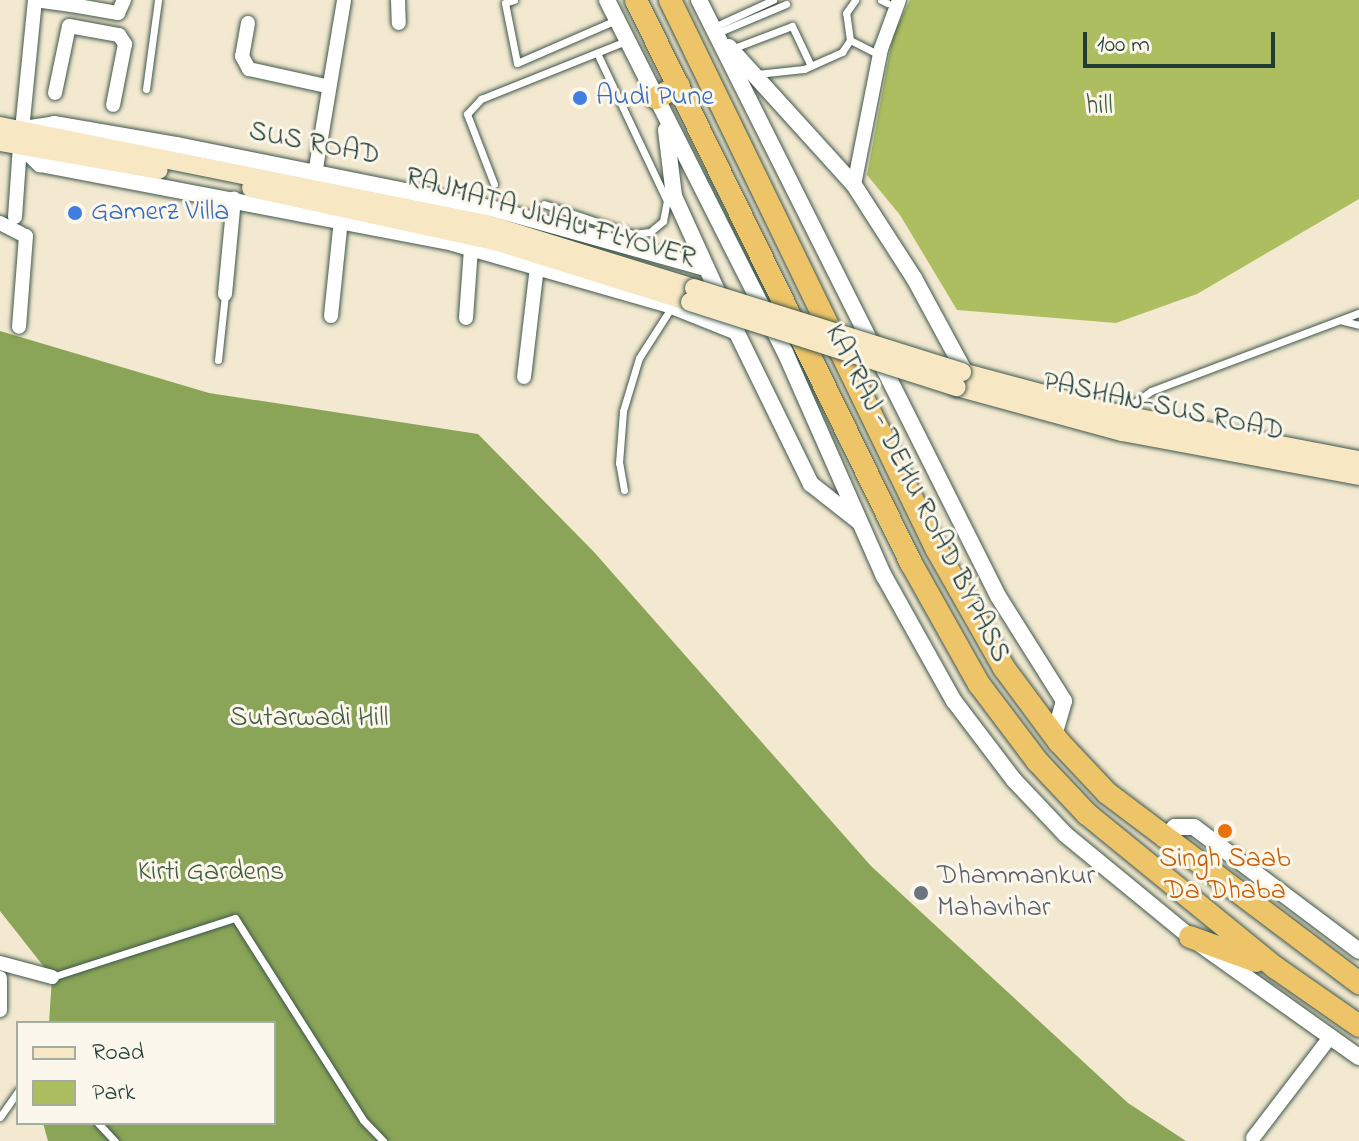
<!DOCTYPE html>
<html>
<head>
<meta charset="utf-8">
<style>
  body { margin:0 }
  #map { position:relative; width:1359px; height:1141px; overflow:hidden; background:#f2e9d0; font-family:"Indie Flower",sans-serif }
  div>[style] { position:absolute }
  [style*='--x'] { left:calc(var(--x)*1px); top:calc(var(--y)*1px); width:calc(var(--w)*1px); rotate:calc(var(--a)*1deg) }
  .green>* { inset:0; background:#adbe61 }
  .forest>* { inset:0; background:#8aa557 }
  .roads { filter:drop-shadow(0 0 2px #3f574b) drop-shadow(0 0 2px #3f574b) }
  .service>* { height:7px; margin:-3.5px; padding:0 3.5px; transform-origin:3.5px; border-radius:3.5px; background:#fff }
  .minor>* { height:14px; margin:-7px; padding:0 7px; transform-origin:7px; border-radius:7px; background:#fff }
  .tertiary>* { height:16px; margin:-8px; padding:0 8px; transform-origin:8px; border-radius:8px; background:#fff }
  .secondary>* { height:18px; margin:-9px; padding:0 9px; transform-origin:9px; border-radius:9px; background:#f8e7c3 }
  .trunk>* { height:22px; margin:-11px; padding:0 11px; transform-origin:11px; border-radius:11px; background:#eec469 }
  .bridges { filter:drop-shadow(0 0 2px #3f574b) drop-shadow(0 0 2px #3f574b) }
  .secondary-bridge>* { height:18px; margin:-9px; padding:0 9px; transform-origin:9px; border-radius:9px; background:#f8e7c3 }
  .dots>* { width:22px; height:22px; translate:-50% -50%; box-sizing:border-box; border:4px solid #fbf7ec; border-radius:50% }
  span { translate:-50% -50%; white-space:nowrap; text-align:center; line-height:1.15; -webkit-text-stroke:6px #fbf7ec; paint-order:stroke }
  .shop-label { font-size:28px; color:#366cbe }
  .left { translate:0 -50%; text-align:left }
  .park-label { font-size:28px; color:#425d3f }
  .street-label { font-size:28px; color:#1f3d34 }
  .food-label { font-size:28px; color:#c56008 }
  .worship-label { font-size:28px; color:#5b616d }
  .legend { position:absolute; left:16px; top:1021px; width:260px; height:104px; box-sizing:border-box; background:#fbf7ec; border:2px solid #a3ada2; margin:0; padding:10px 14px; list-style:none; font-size:24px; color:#1f3d34 }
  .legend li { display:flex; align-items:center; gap:16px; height:40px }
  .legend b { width:40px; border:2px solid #a3ada2 }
  .scale { position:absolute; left:1083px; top:32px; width:192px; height:36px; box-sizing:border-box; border:4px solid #1f3d34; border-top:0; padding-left:10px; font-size:24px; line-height:28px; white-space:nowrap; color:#1f3d34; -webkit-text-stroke:6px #fbf7ec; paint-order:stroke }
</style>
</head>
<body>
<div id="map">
  <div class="green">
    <div style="clip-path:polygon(910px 0,1359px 0,1359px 199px,1197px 294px,1116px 323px,957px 310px,900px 215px,867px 175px,893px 35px)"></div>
  </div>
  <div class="forest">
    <div style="clip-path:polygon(0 331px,209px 393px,478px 434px,594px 552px,871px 866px,1128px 1103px,1186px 1141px,48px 1141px,43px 1123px,274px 1123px,274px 1023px,49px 1023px,52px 977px,0 911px)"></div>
  </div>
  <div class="roads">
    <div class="service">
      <div style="--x:514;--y:0;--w:9;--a:162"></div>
      <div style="--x:505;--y:3;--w:61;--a:78.7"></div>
      <div style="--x:517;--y:63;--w:108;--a:-23.5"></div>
      <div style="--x:881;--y:0;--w:7;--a:27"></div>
      <div style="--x:714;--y:27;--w:65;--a:-24.6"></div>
      <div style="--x:717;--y:33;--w:75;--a:-22.8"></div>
      <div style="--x:850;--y:40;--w:34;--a:27"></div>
      <div style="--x:734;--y:48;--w:62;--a:-20.8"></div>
      <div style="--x:792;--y:26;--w:44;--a:64.6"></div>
      <div style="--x:757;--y:74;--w:47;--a:-6.1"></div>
      <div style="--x:804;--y:69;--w:42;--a:-24.1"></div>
      <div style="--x:842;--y:52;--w:14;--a:-56"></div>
      <div style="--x:850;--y:40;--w:27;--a:-98"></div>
      <div style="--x:846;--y:13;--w:16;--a:-55"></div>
      <div style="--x:146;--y:89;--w:90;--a:-82.3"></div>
      <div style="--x:494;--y:184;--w:75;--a:-111.1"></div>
      <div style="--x:467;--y:114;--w:21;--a:-47"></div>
      <div style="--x:481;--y:99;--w:156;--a:-21.8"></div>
      <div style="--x:544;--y:204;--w:94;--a:18.6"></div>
      <div style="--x:633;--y:234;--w:17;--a:-7"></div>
      <div style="--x:650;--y:232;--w:17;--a:-40"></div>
      <div style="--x:663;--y:221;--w:20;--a:-79"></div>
      <div style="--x:667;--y:201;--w:164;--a:-115.3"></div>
      <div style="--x:1343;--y:321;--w:16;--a:14"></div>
      <div style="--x:218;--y:360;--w:66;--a:-83.9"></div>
      <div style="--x:1124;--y:410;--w:33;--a:-35"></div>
      <div style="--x:1151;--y:391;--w:222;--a:-20.6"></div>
      <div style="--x:624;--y:490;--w:27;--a:-100"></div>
      <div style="--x:619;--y:463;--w:52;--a:-85.6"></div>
      <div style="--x:623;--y:411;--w:55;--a:-73.2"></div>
      <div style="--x:639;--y:358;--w:59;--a:-57.4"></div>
      <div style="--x:52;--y:977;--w:192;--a:-17.9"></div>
      <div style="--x:235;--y:918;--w:239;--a:57.6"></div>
      <div style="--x:363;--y:1120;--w:29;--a:46"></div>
      <div style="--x:0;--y:1117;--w:32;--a:-55"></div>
      <div style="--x:98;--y:1123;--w:25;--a:47"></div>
    </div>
    <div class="minor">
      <div style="--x:35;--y:0;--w:37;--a:8"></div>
      <div style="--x:72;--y:5;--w:5;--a:-79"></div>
      <div style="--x:398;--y:0;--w:23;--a:88"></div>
      <div style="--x:72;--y:5;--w:47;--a:9.9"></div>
      <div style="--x:118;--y:13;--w:14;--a:-65"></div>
      <div style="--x:248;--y:23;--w:34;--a:100"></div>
      <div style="--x:242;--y:56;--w:15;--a:62"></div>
      <div style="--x:249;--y:69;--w:79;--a:12.4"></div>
      <div style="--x:55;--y:93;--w:68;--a:-78.2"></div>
      <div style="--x:69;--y:26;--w:51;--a:10.2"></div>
      <div style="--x:119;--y:35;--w:11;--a:56"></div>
      <div style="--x:125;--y:44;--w:62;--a:101.1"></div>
      <div style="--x:22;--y:130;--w:131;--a:-84.3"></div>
      <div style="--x:315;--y:174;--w:176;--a:-80.5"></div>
      <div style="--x:854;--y:185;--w:139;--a:-78.8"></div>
      <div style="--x:881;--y:49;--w:52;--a:-69.8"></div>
      <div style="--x:15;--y:217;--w:72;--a:-86"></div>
      <div style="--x:0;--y:223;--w:29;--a:27"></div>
      <div style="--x:26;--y:236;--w:91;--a:94.4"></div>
      <div style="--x:225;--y:294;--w:96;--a:-84.6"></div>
      <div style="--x:331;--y:316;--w:97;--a:-84.1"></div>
      <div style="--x:466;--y:318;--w:70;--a:-85.9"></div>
      <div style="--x:524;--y:377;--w:111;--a:-83.3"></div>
      <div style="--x:0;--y:963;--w:54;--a:15.1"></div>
      <div style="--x:0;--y:978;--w:32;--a:90"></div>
      <div style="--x:1253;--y:1138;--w:128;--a:-52.6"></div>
    </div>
    <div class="tertiary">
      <div style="--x:607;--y:0;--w:394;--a:63.2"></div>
      <div style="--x:785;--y:352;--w:245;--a:66.2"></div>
      <div style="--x:884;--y:576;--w:143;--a:60.8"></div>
      <div style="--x:954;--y:701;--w:99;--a:52.8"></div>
      <div style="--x:1014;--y:780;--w:76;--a:46.6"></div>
      <div style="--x:1066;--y:835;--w:161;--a:39.4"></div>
      <div style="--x:1190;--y:937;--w:207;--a:35.4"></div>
      <div style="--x:699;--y:0;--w:667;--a:63.36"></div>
      <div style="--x:998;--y:596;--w:124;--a:57.8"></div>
      <div style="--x:1064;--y:701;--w:35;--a:106"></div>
      <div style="--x:729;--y:47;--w:186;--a:47.8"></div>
      <div style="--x:854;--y:185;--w:111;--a:57.2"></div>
      <div style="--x:914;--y:278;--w:109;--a:61.6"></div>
      <div style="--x:24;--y:129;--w:30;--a:-9"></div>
      <div style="--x:54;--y:124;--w:125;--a:9.7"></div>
      <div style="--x:177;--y:145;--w:323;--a:11.4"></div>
      <div style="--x:494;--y:209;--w:220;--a:15.6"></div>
      <div style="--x:666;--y:130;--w:66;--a:83.1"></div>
      <div style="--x:674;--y:196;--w:119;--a:65.6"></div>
      <div style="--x:20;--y:145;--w:28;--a:44"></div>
      <div style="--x:40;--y:164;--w:420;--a:10.8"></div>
      <div style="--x:453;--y:243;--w:228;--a:16"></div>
      <div style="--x:672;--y:306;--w:70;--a:21.8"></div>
      <div style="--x:733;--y:325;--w:177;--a:63.9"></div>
      <div style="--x:811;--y:484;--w:60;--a:38.2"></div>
      <div style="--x:1163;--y:839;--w:17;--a:-45"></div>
      <div style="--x:1175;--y:827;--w:19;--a:0"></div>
      <div style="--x:1194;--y:827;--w:206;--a:36.9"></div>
    </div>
    <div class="secondary">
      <div style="--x:0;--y:126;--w:500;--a:11.4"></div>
      <div style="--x:490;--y:225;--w:214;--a:17.2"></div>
      <div style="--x:0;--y:142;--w:161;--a:10"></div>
      <div style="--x:251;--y:188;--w:250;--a:12.3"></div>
      <div style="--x:495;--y:241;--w:204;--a:17.4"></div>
      <div style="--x:962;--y:372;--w:163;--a:15"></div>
      <div style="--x:1119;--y:414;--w:244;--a:10.9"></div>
      <div style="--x:957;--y:387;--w:171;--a:15.3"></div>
      <div style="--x:1122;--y:432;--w:241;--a:10.5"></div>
    </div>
    <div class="trunk">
      <div style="--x:636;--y:0;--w:627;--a:63.97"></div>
      <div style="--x:911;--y:563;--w:139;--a:60.7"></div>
      <div style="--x:979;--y:684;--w:96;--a:53"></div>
      <div style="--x:1037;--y:761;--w:73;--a:46.7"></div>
      <div style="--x:1087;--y:814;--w:244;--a:39.2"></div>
      <div style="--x:1276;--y:968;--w:101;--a:34.9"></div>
      <div style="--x:670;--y:0;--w:611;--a:64.11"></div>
      <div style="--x:937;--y:550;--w:136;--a:60.4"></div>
      <div style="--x:1004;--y:668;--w:92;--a:53.4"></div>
      <div style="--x:1059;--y:742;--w:70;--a:46.7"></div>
      <div style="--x:1107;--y:793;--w:316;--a:37"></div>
      <div style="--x:656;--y:98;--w:26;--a:-28"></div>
      <div style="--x:1190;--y:937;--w:70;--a:20"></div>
    </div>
  </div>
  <div class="bridges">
    <div class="secondary-bridge">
      <div style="--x:694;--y:288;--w:281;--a:17.4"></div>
      <div style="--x:690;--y:302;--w:280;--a:17.7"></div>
    </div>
  </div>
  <div class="dots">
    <div style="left:580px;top:98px;background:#3f7fe0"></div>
    <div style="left:75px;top:213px;background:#3f7fe0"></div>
    <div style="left:1225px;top:831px;background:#e8710a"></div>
    <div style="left:921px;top:893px;background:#6b7280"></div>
  </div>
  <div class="shop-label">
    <span class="left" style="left:596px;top:98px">Audi Pune</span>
    <span class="left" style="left:91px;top:213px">Gamerz Villa</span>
  </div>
  <div class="park-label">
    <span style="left:1099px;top:107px">hill</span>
    <span style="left:309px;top:719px">Sutarwadi Hill</span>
    <span style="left:211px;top:873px">Kirti Gardens</span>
  </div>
  <div class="street-label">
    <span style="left:314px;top:145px;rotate:11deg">SUS ROAD</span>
    <span style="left:550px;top:219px;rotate:16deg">RAJMATA JIJAU FLYOVER</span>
    <span style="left:1163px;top:408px;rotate:12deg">PASHAN-SUS ROAD</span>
    <span style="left:916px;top:494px;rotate:63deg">KATRAJ - DEHU ROAD BYPASS</span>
  </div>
  <div class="food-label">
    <span style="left:1225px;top:876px">Singh Saab<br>Da Dhaba</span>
  </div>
  <div class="worship-label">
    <span class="left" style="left:937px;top:893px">Dhammankur<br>Mahavihar</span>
  </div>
  <ul class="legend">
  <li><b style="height:10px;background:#f8e7c3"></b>Road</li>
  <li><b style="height:22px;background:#adbe61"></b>Park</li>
  </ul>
  <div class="scale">100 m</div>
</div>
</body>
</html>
